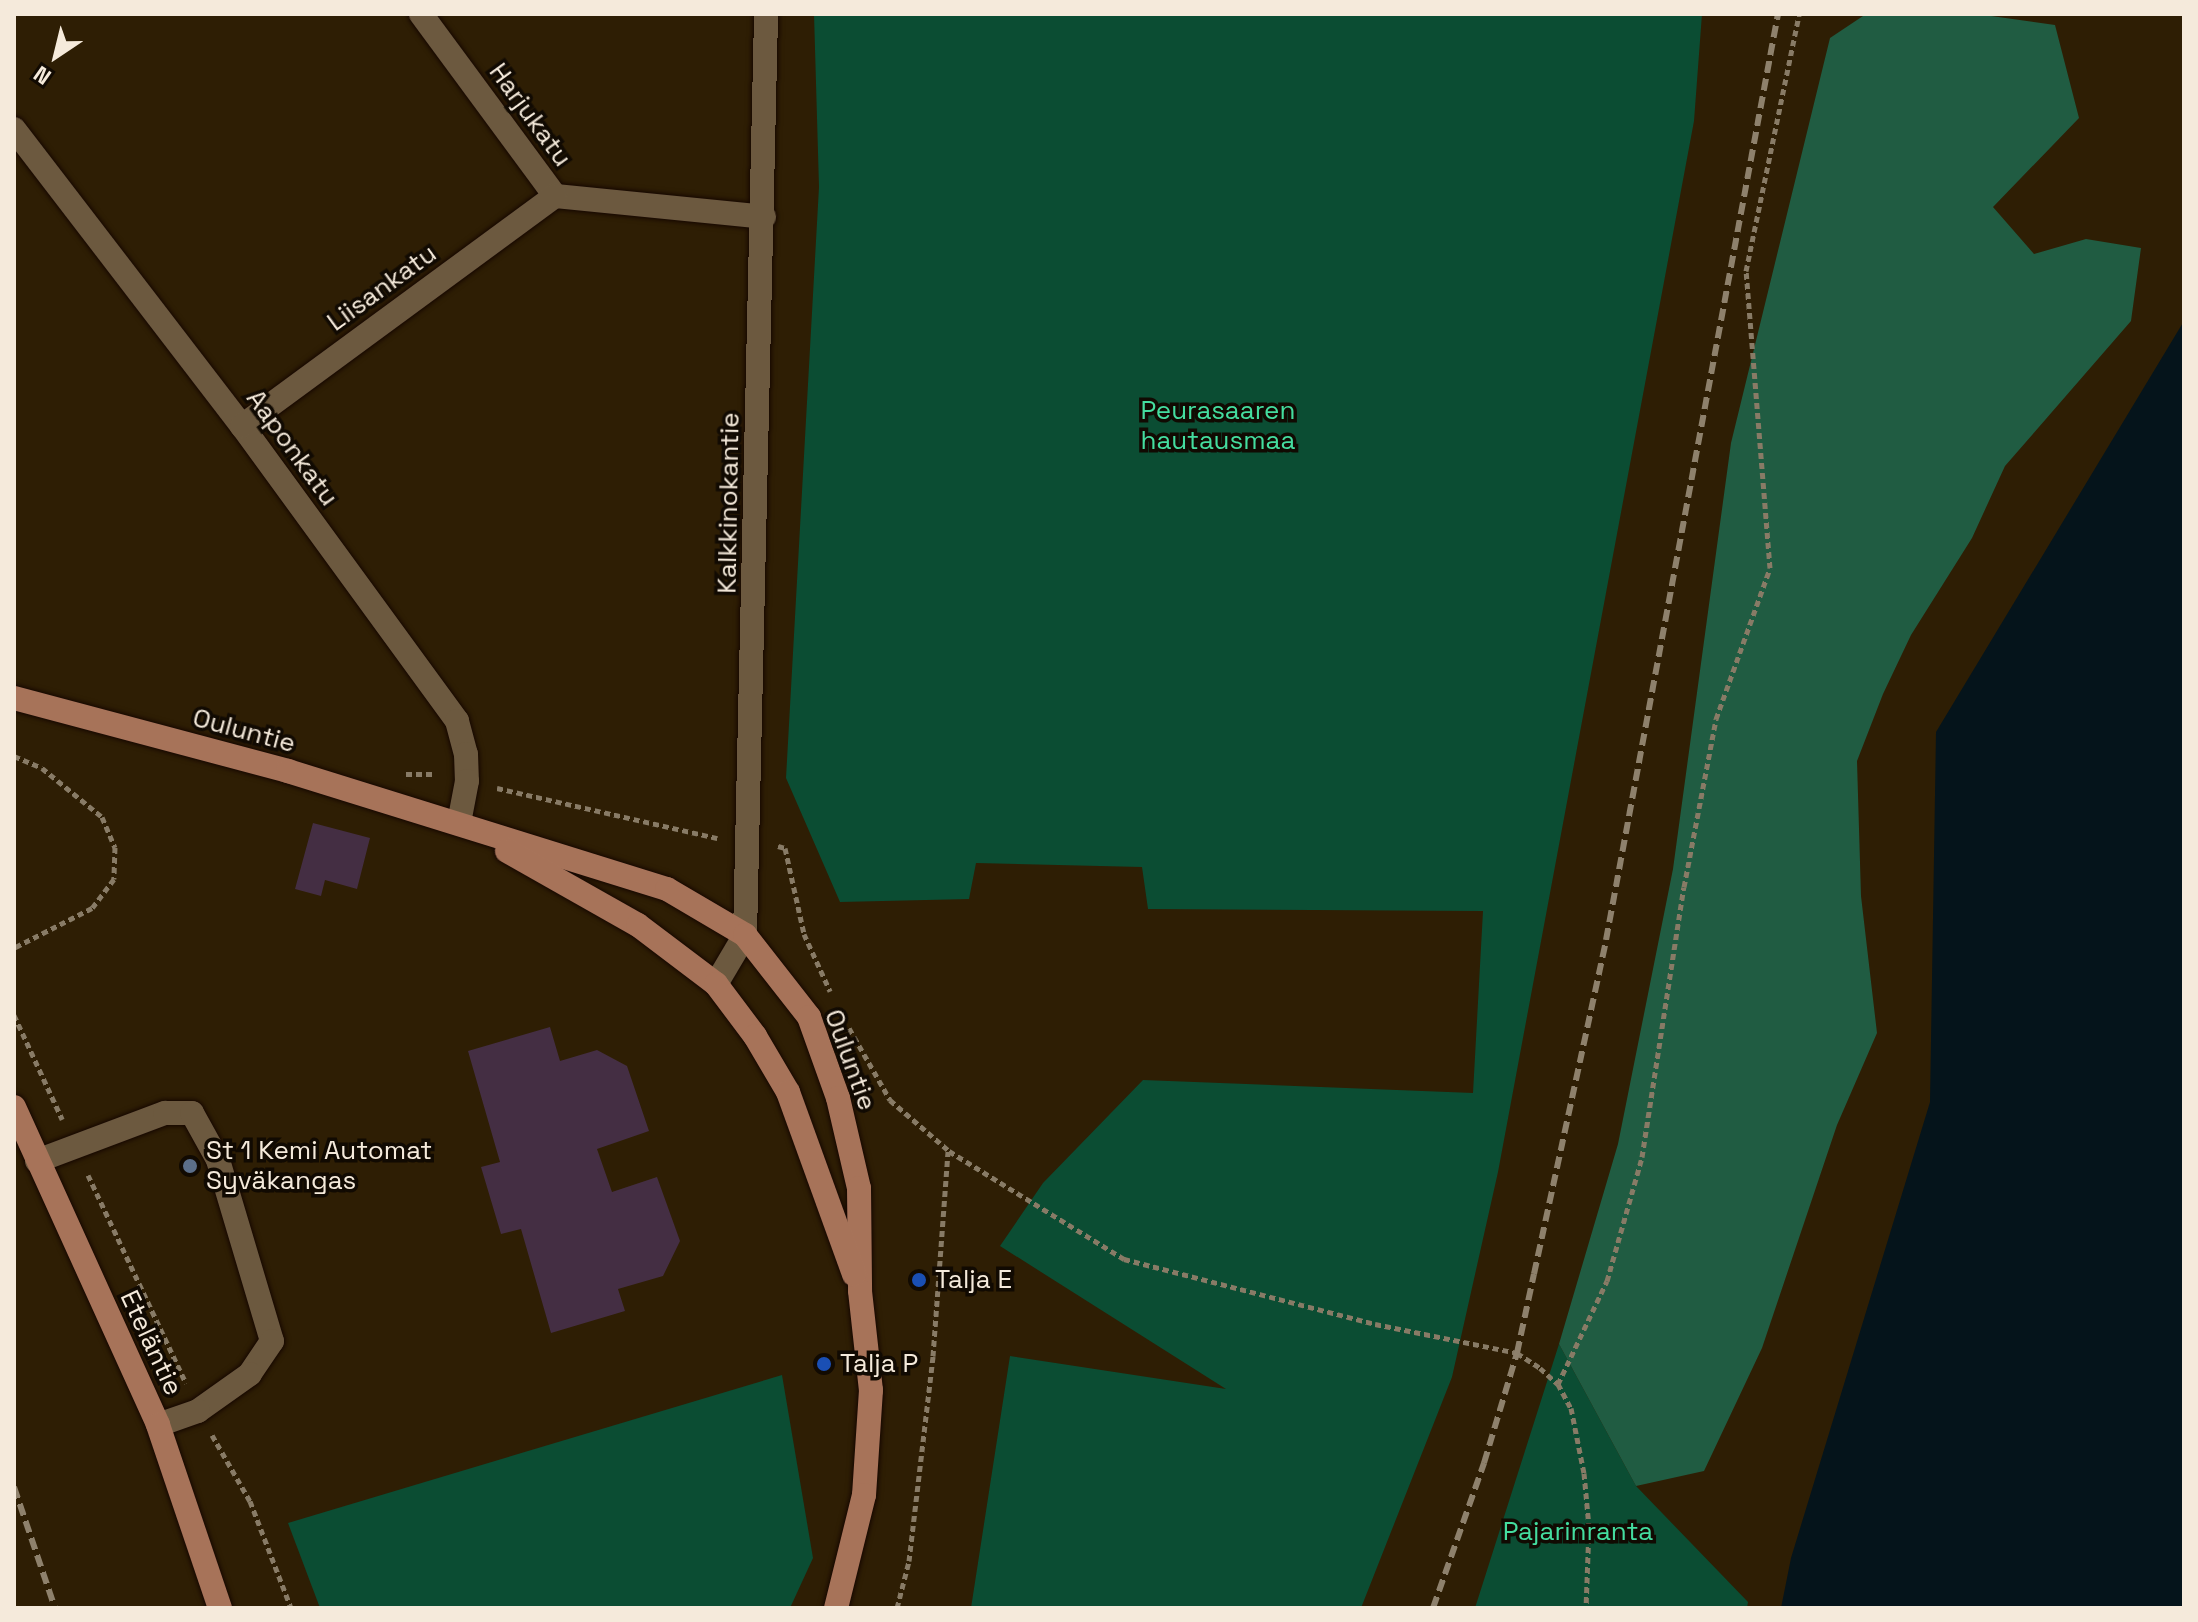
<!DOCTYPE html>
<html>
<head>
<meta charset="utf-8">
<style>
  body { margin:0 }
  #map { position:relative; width:2198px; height:1622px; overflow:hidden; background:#2e1e04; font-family:"Space Grotesk",sans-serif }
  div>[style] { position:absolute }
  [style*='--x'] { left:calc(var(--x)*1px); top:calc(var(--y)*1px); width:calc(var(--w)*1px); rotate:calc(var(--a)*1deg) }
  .green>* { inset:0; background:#0b4d33 }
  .forest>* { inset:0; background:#205c42 }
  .water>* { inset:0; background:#05141b }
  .building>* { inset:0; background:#442e43 }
  .path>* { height:5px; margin-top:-2.5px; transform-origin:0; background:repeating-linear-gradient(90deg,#887b66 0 6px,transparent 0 10px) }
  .roads { filter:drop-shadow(0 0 2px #160700) drop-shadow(0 0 2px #160700) }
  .minor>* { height:24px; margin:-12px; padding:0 12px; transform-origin:12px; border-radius:12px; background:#6c593f }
  .major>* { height:24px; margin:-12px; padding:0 12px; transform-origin:12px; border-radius:12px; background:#a77359 }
  .rail>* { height:6px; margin-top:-3px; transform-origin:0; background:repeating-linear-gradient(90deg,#8e816c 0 12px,transparent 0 18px) }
  .dots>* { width:22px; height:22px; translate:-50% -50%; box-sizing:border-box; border:4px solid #110a02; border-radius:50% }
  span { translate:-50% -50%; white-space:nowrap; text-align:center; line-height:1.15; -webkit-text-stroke:7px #110a02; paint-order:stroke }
  .street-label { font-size:26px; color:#f5eadb }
  .park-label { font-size:26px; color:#44dd9f }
  .poi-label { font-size:26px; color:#f5eadb }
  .left { translate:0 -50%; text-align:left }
  .frame { position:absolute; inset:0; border:16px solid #f5eadb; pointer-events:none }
  .north { position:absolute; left:16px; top:16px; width:80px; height:80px; -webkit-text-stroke:6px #110a02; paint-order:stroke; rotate:215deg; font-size:22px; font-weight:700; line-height:32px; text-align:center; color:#f5eadb }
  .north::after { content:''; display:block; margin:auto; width:28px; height:36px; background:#f5eadb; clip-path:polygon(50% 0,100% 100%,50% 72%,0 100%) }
</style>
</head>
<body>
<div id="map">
  <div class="green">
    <div style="clip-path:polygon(814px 14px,1702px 14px,1694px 121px,1498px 1172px,1452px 1377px,1361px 1608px,971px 1608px,1010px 1356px,1226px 1389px,1000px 1246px,1043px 1183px,1143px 1080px,1473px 1093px,1483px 911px,1148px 909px,1142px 867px,976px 863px,969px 899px,840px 902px,786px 778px,819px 187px)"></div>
    <div style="clip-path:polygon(1559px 1344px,1636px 1486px,1748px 1602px,1747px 1608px,1475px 1608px)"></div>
    <div style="clip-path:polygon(782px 1375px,813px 1558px,790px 1608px,320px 1608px,288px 1523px)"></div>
  </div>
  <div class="forest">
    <div style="clip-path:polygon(1866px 14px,1977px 14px,2055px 25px,2079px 118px,1993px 207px,2034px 254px,2086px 239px,2141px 248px,2131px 321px,2005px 466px,1972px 538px,1911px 635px,1883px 694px,1857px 761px,1861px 896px,1877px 1033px,1837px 1125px,1762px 1348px,1704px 1471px,1636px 1486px,1559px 1344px,1618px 1144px,1673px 869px,1731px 443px,1830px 38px)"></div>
  </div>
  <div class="water">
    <div style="clip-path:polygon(2184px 321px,2184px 1608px,1781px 1608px,1791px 1558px,1930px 1102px,1936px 732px)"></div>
  </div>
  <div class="building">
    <div style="clip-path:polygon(313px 823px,370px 838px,357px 889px,325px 880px,321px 896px,295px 889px)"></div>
    <div style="clip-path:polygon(550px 1027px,560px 1061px,597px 1050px,627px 1066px,649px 1131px,597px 1149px,612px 1192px,657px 1177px,680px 1241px,663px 1276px,618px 1289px,625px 1311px,551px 1333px,521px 1229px,501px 1234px,481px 1167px,500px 1162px,468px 1051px)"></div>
  </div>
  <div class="path">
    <div style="--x:14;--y:756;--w:30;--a:23"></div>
    <div style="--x:42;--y:768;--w:77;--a:39.2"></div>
    <div style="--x:102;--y:817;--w:33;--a:67"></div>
    <div style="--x:115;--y:847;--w:32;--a:92"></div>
    <div style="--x:114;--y:879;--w:36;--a:127"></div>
    <div style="--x:92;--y:908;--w:88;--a:152.9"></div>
    <div style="--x:406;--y:774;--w:30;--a:0"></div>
    <div style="--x:497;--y:788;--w:226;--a:12.8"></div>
    <div style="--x:778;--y:846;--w:7;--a:16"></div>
    <div style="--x:785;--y:848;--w:88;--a:77.5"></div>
    <div style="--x:804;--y:934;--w:63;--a:65.5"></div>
    <div style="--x:14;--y:1015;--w:115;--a:65.2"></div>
    <div style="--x:849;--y:1028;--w:83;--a:60.3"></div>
    <div style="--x:890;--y:1100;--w:78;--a:40.8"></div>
    <div style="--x:949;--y:1151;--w:206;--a:31.7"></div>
    <div style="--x:1124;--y:1259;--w:259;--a:14.5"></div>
    <div style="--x:1375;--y:1324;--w:145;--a:11.5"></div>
    <div style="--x:1517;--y:1353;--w:27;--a:33"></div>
    <div style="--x:1540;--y:1368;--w:24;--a:42"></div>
    <div style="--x:1558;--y:1384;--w:27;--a:62"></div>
    <div style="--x:1571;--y:1408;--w:66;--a:78.7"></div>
    <div style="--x:1584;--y:1473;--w:54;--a:84.7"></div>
    <div style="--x:1589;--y:1527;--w:81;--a:92.1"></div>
    <div style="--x:88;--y:1175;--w:230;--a:64.8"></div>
    <div style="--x:1558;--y:1384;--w:114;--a:-64.6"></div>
    <div style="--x:1607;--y:1281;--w:129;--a:-74.2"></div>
    <div style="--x:1642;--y:1157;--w:273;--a:-81.2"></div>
    <div style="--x:1684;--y:887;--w:171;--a:-79.2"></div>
    <div style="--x:1716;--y:719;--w:160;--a:-70.3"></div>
    <div style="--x:1770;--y:568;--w:298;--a:-94.6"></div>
    <div style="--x:1746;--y:271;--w:262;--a:-78.3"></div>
    <div style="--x:212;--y:1435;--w:76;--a:60.1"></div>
    <div style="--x:250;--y:1501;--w:115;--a:69"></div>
    <div style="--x:897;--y:1608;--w:49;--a:-75.7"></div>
    <div style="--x:909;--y:1561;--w:206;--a:-83.3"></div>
    <div style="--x:933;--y:1356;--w:205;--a:-85.8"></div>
  </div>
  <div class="roads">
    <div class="minor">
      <div style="--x:421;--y:14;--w:226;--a:53.6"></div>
      <div style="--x:555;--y:196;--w:210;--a:5.7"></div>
      <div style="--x:14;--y:129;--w:374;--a:52.5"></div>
      <div style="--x:242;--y:426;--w:365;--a:53.9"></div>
      <div style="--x:457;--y:721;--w:34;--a:75"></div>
      <div style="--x:466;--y:754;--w:27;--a:88"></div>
      <div style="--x:467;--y:781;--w:43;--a:100.8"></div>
      <div style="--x:242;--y:426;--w:388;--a:-36.3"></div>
      <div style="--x:716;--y:984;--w:57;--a:-59.4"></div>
      <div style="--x:745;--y:935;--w:921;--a:-88.69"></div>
      <div style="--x:37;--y:1161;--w:137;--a:-20.6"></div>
      <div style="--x:165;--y:1113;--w:27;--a:0"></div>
      <div style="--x:192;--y:1113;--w:54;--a:61"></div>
      <div style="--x:218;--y:1160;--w:189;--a:73.4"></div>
      <div style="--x:272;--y:1341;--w:40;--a:124"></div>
      <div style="--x:250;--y:1374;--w:64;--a:144.6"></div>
      <div style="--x:198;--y:1411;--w:42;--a:160.7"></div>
    </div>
    <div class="major">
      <div style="--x:14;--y:698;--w:284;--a:14.9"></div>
      <div style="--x:288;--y:771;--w:397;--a:17.3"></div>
      <div style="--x:667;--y:889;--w:91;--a:30.5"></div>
      <div style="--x:745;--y:935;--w:104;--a:52"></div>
      <div style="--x:809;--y:1017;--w:86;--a:70.3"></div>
      <div style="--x:838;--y:1098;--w:92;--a:76.9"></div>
      <div style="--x:859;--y:1188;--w:103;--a:89.4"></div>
      <div style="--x:860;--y:1291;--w:100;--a:83.7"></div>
      <div style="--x:871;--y:1390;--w:105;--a:93.8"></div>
      <div style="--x:864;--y:1495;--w:116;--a:103.9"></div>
      <div style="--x:507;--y:851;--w:150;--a:29.5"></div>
      <div style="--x:638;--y:925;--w:98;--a:37.1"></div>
      <div style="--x:716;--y:984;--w:65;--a:53.1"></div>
      <div style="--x:755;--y:1036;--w:65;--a:59.5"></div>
      <div style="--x:788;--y:1092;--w:194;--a:70.1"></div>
      <div style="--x:14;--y:1107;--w:349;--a:65.6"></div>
      <div style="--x:158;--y:1425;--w:193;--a:71.3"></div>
    </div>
  </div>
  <div class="rail">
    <div style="--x:14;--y:1487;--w:128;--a:71.3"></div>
    <div style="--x:1433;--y:1608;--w:154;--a:-70.6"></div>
    <div style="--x:1484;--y:1463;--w:115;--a:-73.3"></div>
    <div style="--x:1517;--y:1353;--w:81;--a:-77.9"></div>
    <div style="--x:1534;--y:1274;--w:342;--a:-77.8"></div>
    <div style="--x:1606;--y:940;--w:942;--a:-79.48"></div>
  </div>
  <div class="dots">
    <div style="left:190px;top:1166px;background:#5c6f8a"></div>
    <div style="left:919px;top:1280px;background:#1a4fb4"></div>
    <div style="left:824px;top:1364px;background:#1a4fb4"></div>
  </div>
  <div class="street-label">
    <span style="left:530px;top:115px;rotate:54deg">Harjukatu</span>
    <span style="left:382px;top:288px;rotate:-36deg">Liisankatu</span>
    <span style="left:292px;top:448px;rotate:54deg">Aaponkatu</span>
    <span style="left:729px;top:503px;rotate:-89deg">Kalkkinokantie</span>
    <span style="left:244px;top:731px;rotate:15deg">Ouluntie</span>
    <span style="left:850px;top:1060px;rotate:70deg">Ouluntie</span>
    <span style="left:151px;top:1343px;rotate:65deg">Eteläntie</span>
  </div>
  <div class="park-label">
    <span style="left:1218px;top:426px">Peurasaaren<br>hautausmaa</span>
    <span style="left:1578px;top:1532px">Pajarinranta</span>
  </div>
  <div class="poi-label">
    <span class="left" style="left:206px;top:1166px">St 1 Kemi Automat<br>Syväkangas</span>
    <span class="left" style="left:935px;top:1280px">Talja E</span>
    <span class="left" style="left:840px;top:1364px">Talja P</span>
  </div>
  <div class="frame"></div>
  <div class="north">N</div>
</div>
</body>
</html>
